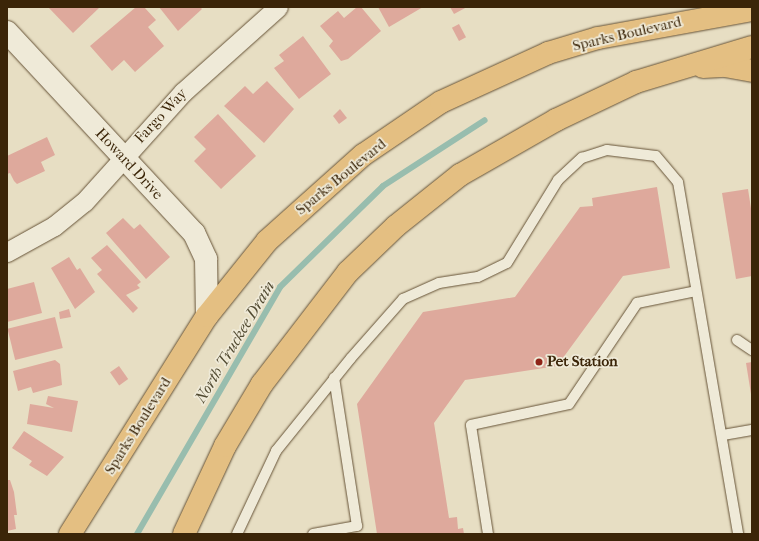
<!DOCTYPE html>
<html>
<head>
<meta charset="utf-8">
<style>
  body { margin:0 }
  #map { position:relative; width:759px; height:541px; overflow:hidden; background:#e7dec3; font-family:"IM FELL French Canon",serif }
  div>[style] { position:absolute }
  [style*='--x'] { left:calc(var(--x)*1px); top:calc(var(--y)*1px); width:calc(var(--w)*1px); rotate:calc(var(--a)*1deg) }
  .stream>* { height:6px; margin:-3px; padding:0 3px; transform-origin:3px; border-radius:3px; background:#98bdae }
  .building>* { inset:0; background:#dea99c; transform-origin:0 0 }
  .roads { filter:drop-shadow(0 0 1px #665337) drop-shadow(0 0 1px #665337) }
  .service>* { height:10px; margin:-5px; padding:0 5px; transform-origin:5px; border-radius:5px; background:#efead8 }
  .minor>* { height:19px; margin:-9.5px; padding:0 9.5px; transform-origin:9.5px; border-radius:9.5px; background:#efead8 }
  .tertiary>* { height:22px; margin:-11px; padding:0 11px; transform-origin:11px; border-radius:11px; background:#efead8 }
  .primary>* { height:22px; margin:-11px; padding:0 11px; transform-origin:11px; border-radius:11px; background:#e4bf82 }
  .dots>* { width:11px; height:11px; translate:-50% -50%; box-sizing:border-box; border:2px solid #efead8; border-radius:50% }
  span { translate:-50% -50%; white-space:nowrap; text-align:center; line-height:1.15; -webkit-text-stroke:3.5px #efead8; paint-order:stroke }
  .street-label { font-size:15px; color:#3b2508 }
  .poi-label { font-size:15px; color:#3b2508; font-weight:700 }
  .left { translate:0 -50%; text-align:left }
  .water-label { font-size:16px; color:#524b32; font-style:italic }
  .frame { position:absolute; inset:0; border:8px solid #3b2508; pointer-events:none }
</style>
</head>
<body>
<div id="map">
  <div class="stream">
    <div style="--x:137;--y:534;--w:285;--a:-59.9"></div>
    <div style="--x:280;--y:287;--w:144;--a:-44.4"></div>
    <div style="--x:383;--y:186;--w:121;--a:-32.9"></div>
  </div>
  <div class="building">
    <div style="clip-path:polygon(48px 7px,100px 7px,73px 33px)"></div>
    <div style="clip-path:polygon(136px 7px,144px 7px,156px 20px,148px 27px,164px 46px,135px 72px,124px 60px,112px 71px,90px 46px)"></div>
    <div style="clip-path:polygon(159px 7px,200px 7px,202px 9px,178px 31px)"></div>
    <div style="clip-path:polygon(357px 7px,361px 7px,381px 31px,348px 59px,341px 61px,329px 46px,333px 41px,320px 26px,338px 11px,344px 18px)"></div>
    <div style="clip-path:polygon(378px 7px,423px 7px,389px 27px)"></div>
    <div style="clip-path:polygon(450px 7px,467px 7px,454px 14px)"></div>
    <div style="left:459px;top:24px;width:15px;height:8px;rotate:62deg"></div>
    <div style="clip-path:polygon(303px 36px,331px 74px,299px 99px,274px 68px,284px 61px,279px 55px)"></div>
    <div style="clip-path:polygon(267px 81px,294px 109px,264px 143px,224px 106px,245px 86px,253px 94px)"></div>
    <div style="clip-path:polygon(340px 109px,347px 118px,339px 124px,333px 116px)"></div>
    <div style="clip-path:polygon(218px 114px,256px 156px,221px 189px,194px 161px,206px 149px,194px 137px)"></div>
    <div style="clip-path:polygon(47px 137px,55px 155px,41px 162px,45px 171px,17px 184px,14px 181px,10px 173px,7px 174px,7px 156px)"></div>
    <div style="clip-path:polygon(657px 187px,670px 268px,623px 276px,557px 366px,465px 380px,434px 423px,449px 518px,457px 517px,458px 529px,463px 528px,464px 534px,377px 534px,357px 404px,423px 312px,515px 297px,580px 207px,593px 206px,592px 198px)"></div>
    <div style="clip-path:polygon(748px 189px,752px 215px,752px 276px,736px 279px,722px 193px)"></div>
    <div style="clip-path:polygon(123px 218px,134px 229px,140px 224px,170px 257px,146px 279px,106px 233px)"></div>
    <div style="clip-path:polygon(107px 245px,141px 282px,137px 285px,140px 288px,126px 295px,138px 308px,133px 313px,97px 274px,102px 270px,91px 258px)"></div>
    <div style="clip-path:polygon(69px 257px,77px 270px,80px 268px,95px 292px,75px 309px,51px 268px)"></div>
    <div style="clip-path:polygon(34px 282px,42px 313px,7px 322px,7px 289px)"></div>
    <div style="clip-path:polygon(69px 309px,71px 317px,60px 319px,59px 312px)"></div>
    <div style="left:55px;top:317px;width:32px;height:49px;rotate:76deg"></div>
    <div style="clip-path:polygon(55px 360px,60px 364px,62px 385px,33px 393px,31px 387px,18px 391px,13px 371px)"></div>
    <div style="clip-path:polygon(752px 362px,752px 394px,751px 394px,746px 363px)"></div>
    <div style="left:119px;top:366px;width:16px;height:11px;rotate:55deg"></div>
    <div style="clip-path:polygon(48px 396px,78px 401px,72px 432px,27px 424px,30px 404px,54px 408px,46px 404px)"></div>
    <div style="clip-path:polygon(24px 431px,64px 457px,47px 476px,29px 465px,32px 461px,12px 448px)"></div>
    <div style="clip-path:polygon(7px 480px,10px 480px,14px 492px,17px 515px,14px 515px,16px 529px,7px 531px)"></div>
  </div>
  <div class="roads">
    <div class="service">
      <div style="--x:737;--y:340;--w:18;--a:34"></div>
      <div style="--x:723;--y:435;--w:29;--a:-10"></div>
      <div style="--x:237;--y:534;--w:92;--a:-64.8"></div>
      <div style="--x:276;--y:451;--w:119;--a:-51.1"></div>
      <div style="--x:351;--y:358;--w:79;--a:-48.6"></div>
      <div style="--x:403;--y:299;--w:39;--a:-24"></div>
      <div style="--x:439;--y:283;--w:39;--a:-9"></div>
      <div style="--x:478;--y:277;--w:32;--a:-26"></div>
      <div style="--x:507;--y:263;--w:97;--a:-58.4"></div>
      <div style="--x:558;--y:180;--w:33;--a:-43"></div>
      <div style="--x:582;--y:158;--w:26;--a:-18"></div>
      <div style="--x:607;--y:150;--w:49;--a:7"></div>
      <div style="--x:656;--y:156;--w:34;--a:50"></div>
      <div style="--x:678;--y:182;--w:357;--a:80.3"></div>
      <div style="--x:313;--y:534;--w:45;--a:-10.3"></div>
      <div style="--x:357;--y:526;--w:150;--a:-98.8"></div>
      <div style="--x:488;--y:534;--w:110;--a:-98.9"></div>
      <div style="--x:471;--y:425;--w:100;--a:-12.1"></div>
      <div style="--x:569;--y:404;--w:122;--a:-56"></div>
      <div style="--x:637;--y:303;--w:60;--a:-11.5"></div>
    </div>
    <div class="minor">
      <div style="--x:7;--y:252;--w:54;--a:-29"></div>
      <div style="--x:54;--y:226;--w:38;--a:-39"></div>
      <div style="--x:84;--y:202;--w:148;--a:-48"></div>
      <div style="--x:183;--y:92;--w:127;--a:-41.8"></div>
    </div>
    <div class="tertiary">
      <div style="--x:7;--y:32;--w:275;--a:47.1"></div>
      <div style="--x:194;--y:233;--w:29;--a:65"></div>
      <div style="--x:206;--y:259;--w:57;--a:89"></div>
    </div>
    <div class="primary">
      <div style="--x:703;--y:67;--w:22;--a:-3"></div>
      <div style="--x:725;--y:66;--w:27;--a:10"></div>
      <div style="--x:70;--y:534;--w:257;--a:-57.9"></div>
      <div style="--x:207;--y:316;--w:96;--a:-51.3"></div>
      <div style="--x:267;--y:241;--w:129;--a:-41.9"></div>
      <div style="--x:363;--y:155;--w:94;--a:-34.2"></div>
      <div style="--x:441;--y:102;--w:118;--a:-24.6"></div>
      <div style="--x:548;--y:53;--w:52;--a:-16.7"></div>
      <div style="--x:598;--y:38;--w:157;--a:-10.3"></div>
      <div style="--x:184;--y:534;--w:97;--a:-65"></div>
      <div style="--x:225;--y:446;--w:72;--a:-59.2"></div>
      <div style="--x:262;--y:384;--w:141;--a:-52.5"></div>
      <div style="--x:348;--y:272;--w:66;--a:-43.8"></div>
      <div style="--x:396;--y:226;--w:82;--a:-38.6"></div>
      <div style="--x:460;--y:175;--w:111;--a:-29.8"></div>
      <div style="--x:556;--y:120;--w:89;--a:-25.4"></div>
      <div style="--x:636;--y:82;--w:121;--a:-16.8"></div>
    </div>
  </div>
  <div class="dots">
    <div style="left:539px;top:362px;background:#8f2418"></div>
  </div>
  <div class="street-label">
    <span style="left:627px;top:34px;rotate:-13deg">Sparks Boulevard</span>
    <span style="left:161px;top:116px;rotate:-47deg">Fargo Way</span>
    <span style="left:129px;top:164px;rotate:47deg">Howard Drive</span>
    <span style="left:341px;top:177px;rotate:-39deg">Sparks Boulevard</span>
    <span style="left:138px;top:426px;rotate:-58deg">Sparks Boulevard</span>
  </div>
  <div class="poi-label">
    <span class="left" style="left:547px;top:362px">Pet Station</span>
  </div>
  <div class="water-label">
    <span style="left:235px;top:342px;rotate:-59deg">North Truckee Drain</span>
  </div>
  <div class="frame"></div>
</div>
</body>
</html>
